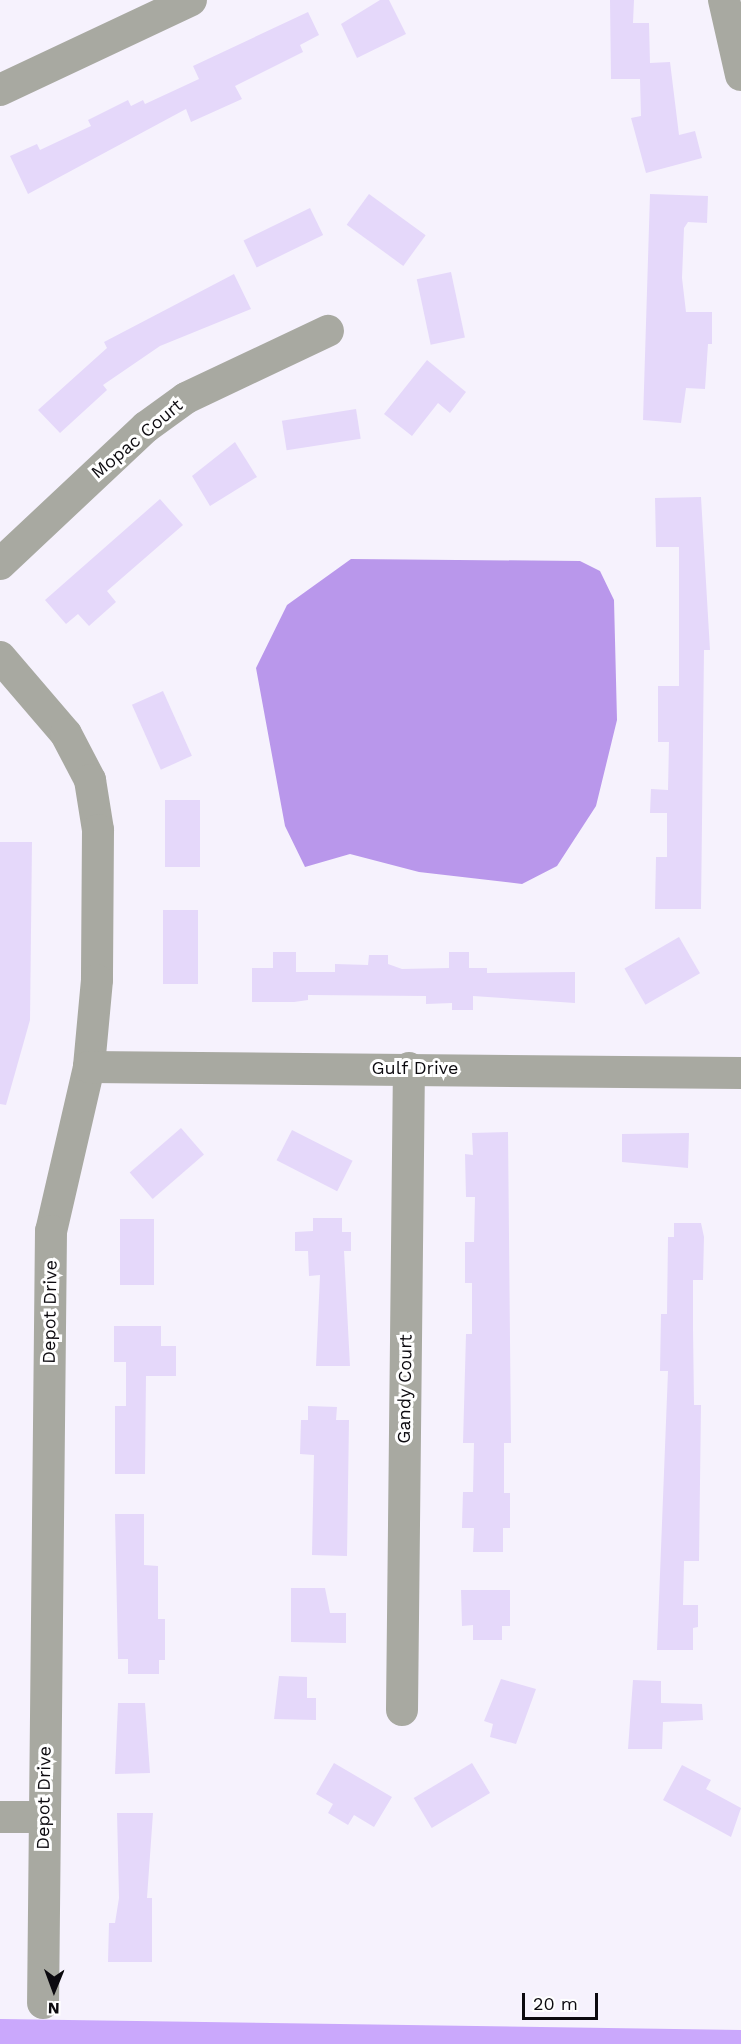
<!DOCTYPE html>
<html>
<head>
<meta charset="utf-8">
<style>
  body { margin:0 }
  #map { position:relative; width:741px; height:2044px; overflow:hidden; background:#f6f2fd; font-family:"Work Sans",sans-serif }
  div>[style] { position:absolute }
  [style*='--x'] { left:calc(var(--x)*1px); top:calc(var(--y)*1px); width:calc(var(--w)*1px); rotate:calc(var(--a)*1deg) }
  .forest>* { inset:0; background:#caa8fc }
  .water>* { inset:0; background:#b997eb }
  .building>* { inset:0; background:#e5d8fa; transform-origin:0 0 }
  .minor>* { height:32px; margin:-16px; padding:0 16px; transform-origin:16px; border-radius:16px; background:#a8a9a1 }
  span { translate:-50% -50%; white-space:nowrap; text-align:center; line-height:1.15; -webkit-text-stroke:6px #fff; paint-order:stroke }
  .street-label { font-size:18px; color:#0c0a0f }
  .north { position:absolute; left:24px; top:1960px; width:60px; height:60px; -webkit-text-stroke:4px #fff; paint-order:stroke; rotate:181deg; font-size:16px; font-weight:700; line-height:24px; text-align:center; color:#0c0a0f }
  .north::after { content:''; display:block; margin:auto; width:21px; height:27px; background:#0c0a0f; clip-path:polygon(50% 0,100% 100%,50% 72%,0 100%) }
  .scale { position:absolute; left:522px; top:1993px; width:76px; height:27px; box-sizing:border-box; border:3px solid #0c0a0f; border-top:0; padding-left:8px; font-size:18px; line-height:21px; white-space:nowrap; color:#0c0a0f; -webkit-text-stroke:4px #fff; paint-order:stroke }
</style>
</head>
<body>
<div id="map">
  <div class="forest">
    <div style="clip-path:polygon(0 2019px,741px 2030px,741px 2044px,0 2044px)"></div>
  </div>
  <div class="water">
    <div style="clip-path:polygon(351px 559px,580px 561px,600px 571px,614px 600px,617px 720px,596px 806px,557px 866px,522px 884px,419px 872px,350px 854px,305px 867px,285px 826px,256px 668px,287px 605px)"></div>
  </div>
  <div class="building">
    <div style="clip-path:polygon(380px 0,389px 0,406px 34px,357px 58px,341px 24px)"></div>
    <div style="clip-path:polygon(610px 0,634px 0,633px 23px,649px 23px,650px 63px,670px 62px,679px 135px,695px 131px,702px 158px,646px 173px,631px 118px,641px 116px,640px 79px,611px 79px)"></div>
    <div style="clip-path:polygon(308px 12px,319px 35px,300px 45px,303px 52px,235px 86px,242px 99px,191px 122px,186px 109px,28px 194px,10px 156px,37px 144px,40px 150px,91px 126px,88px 120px,128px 100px,131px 106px,143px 100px,145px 104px,199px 79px,193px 66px)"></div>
    <div style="left:369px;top:194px;width:70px;height:38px;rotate:36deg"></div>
    <div style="clip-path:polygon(650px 194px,708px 196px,707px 223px,688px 222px,684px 228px,682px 278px,686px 312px,712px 312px,712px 344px,708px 344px,705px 389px,686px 388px,681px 423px,643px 420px)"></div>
    <div style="left:310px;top:208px;width:30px;height:74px;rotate:64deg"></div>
    <div style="left:451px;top:272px;width:67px;height:35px;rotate:78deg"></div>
    <div style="clip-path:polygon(234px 274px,251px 309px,160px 346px,103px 385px,107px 390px,60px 433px,38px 410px,107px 348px,104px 342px)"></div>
    <div style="clip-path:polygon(427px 360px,466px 392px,450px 413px,438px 403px,412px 436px,384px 414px)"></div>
    <div style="left:356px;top:409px;width:30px;height:75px;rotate:81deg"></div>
    <div style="clip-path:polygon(235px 442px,257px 477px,210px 506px,192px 476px)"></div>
    <div style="clip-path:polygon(701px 497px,710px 650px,704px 650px,701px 909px,655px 909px,656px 857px,667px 857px,667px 813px,650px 813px,651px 789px,668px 790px,669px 742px,658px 742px,658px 686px,679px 686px,679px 547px,656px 547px,655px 498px)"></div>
    <div style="clip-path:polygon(160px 499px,183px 525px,107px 591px,116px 602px,89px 626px,78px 614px,66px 624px,45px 600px)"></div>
    <div style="left:163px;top:691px;width:71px;height:34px;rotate:66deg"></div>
    <div style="left:165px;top:800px;width:35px;height:67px"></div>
    <div style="clip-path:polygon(0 842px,32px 842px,30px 1020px,6px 1105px,0 1104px)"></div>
    <div style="left:163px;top:910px;width:35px;height:74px"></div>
    <div style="left:679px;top:937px;width:42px;height:63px;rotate:60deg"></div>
    <div style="clip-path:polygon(273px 952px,296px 952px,296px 972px,335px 972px,335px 964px,368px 965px,369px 955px,388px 955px,388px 964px,402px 969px,449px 968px,449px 952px,469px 952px,469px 968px,487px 968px,487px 973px,575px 972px,575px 1003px,473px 996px,473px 1010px,452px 1010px,452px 1003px,426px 1004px,426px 996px,308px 995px,308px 1000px,294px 1002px,252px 1002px,252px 968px,273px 968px)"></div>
    <div style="left:181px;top:1128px;width:35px;height:68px;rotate:49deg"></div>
    <div style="left:292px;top:1130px;width:68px;height:34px;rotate:27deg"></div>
    <div style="clip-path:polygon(508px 1132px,511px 1443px,504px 1443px,504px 1493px,510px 1493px,510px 1528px,503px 1528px,503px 1552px,473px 1552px,474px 1528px,462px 1528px,463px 1492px,473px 1492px,474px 1443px,463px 1443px,466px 1334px,472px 1334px,472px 1283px,465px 1283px,465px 1242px,474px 1242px,475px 1197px,466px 1197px,465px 1154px,473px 1155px,472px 1133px)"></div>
    <div style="clip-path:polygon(689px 1133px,688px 1168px,622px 1162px,622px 1134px)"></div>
    <div style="clip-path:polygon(313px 1218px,342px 1218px,342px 1232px,351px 1232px,351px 1251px,344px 1251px,350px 1366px,316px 1366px,320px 1275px,309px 1276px,308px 1251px,295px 1251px,295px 1232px,313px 1231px)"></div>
    <div style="left:120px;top:1219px;width:34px;height:66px"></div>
    <div style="clip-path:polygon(674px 1223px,701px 1223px,704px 1237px,703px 1280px,693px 1280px,693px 1328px,694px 1405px,701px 1405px,699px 1561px,684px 1561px,683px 1605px,698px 1605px,698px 1627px,693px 1628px,693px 1650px,657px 1650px,668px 1371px,660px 1371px,661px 1314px,667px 1314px,668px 1237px,674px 1237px)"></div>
    <div style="clip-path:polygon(114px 1326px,161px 1326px,161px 1346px,176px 1346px,176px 1376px,146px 1376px,145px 1474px,115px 1474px,115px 1406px,126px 1406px,126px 1362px,114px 1362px)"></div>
    <div style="clip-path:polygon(308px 1406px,337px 1407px,336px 1420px,349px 1420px,347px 1556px,312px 1555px,314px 1455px,300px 1454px,301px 1420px,308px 1420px)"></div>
    <div style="clip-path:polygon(115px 1514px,144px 1514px,144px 1565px,158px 1566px,158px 1619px,165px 1619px,165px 1660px,159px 1660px,159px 1674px,128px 1674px,128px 1659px,118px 1659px)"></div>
    <div style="clip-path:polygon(291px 1588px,325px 1588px,330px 1613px,346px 1613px,346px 1643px,291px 1642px)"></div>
    <div style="clip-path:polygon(461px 1590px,510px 1590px,510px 1626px,502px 1626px,502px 1640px,473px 1640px,473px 1625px,462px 1626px)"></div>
    <div style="clip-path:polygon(279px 1676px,307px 1677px,307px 1698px,316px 1698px,316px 1720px,274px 1719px)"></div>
    <div style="clip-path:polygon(501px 1679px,536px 1689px,516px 1744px,490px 1737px,493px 1724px,484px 1721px)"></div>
    <div style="clip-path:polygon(633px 1680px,661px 1681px,661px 1703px,702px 1704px,703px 1720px,663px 1722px,662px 1749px,628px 1749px)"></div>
    <div style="clip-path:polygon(118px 1703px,145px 1703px,150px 1773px,115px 1774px)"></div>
    <div style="clip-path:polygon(334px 1763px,392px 1797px,374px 1827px,354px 1815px,348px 1825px,328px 1813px,333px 1804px,316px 1794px)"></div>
    <div style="left:472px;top:1763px;width:35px;height:68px;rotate:59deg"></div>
    <div style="clip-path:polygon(682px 1765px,711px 1780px,706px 1789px,741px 1808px,731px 1837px,663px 1800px)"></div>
    <div style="clip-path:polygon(117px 1813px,153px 1813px,147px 1898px,152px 1898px,152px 1962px,108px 1962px,109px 1923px,115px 1923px,119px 1898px)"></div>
  </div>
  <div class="minor">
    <div style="--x:724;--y:0;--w:77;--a:77.2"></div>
    <div style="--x:0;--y:90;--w:211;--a:-25.2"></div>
    <div style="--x:0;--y:564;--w:200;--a:-43.2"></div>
    <div style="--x:146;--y:427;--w:49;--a:-35.9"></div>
    <div style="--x:186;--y:398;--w:157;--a:-25.3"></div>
    <div style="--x:0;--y:657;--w:101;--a:49.4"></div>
    <div style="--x:66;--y:734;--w:52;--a:62.4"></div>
    <div style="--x:90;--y:780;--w:51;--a:80.9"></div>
    <div style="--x:98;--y:830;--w:150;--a:90.4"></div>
    <div style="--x:97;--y:980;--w:87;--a:95.3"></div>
    <div style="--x:89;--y:1067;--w:168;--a:103"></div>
    <div style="--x:51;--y:1231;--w:772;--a:90.59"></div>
    <div style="--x:89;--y:1067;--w:652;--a:0.53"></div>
    <div style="--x:402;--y:1710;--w:642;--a:-89.38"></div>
    <div style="--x:0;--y:1817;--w:44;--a:0"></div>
  </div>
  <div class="street-label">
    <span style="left:137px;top:439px;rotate:-40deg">Mopac Court</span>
    <span style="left:415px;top:1068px">Gulf Drive</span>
    <span style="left:50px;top:1312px;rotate:-89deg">Depot Drive</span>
    <span style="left:405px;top:1389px;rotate:-89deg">Gandy Court</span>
    <span style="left:44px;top:1798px;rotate:-89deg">Depot Drive</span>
  </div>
  <div class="north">N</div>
  <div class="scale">20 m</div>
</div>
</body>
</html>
